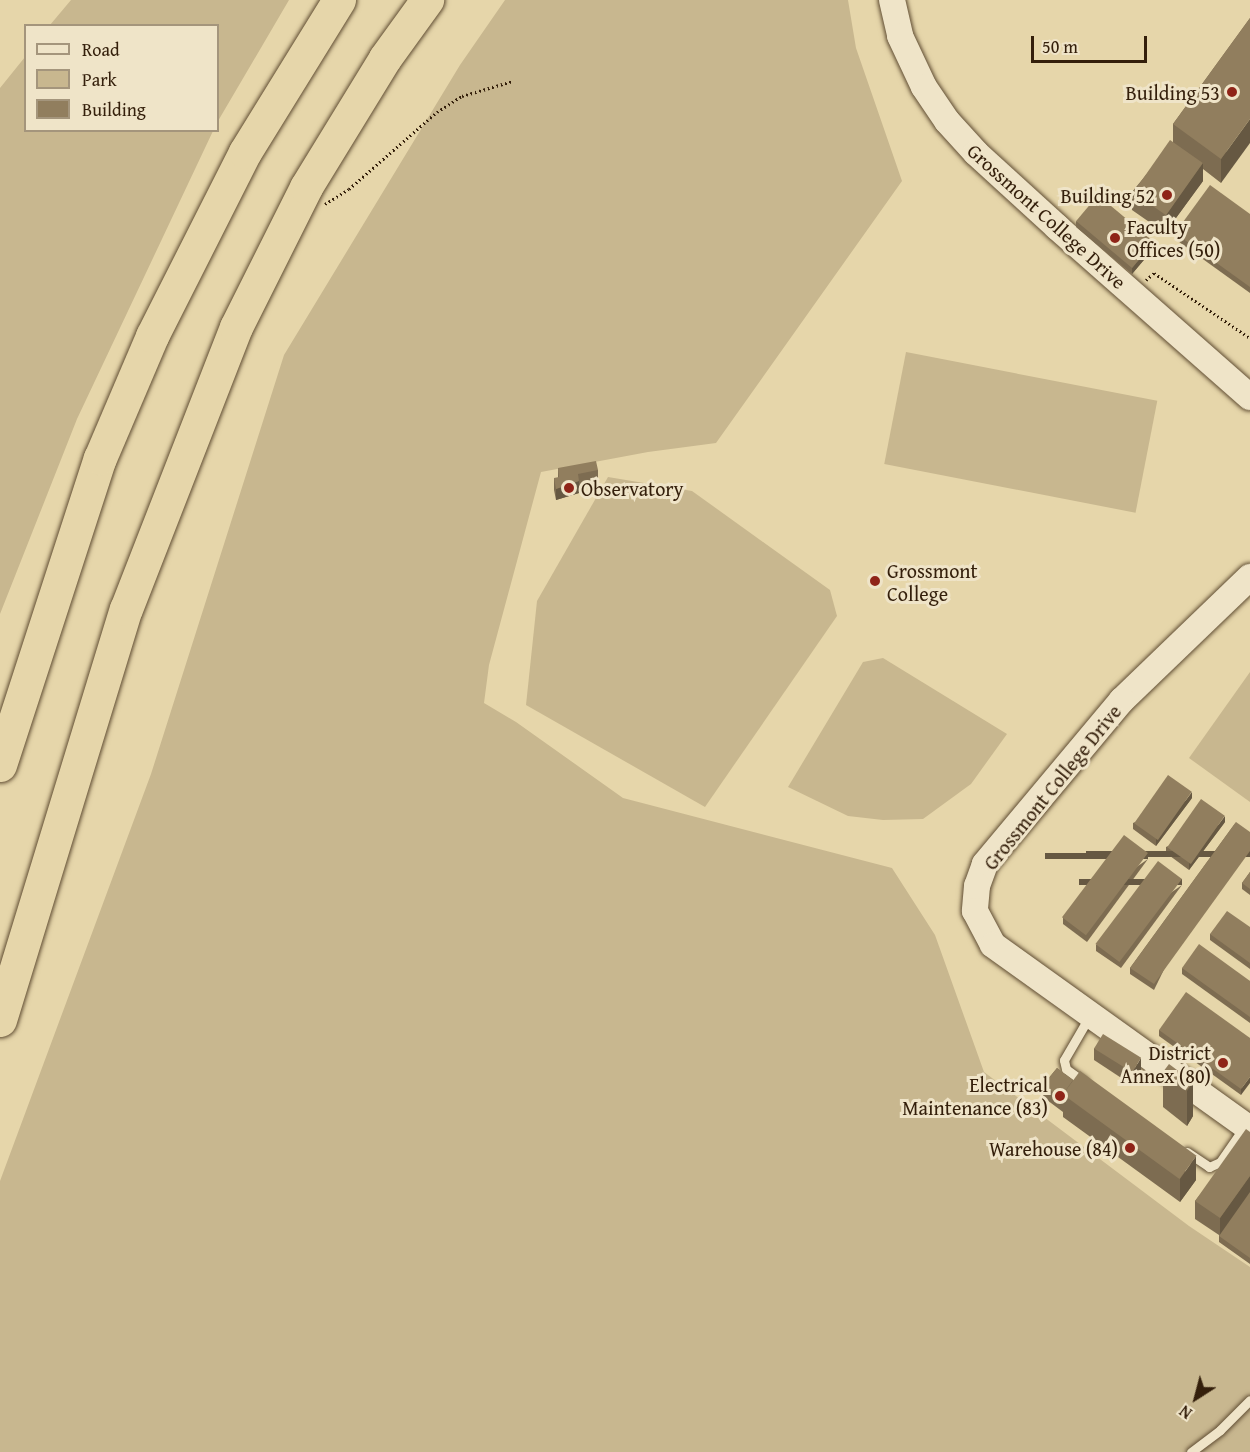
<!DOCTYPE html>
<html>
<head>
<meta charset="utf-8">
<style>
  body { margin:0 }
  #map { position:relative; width:1250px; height:1452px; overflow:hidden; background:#e6d6aa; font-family:"Gentium Book Plus",serif }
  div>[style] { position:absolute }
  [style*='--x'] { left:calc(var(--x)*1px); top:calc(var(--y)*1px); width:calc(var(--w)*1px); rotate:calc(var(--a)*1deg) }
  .green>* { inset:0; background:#c8b78f; transform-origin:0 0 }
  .path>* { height:3px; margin-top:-1.5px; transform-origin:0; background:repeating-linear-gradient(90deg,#341f0b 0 1.5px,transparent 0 4.5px) }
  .roads { filter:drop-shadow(0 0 2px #604d33) drop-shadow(0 0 2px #604d33) }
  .lane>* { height:9px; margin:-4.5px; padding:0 4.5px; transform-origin:4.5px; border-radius:4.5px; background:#efe4c8 }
  .secondary>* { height:26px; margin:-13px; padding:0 13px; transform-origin:13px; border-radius:13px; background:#efe4c8 }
  .highway>* { height:33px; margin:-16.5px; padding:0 16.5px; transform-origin:16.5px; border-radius:16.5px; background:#e6d6aa }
  .wall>* { inset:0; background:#7d6c51 }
  .shaded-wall>* { inset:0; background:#665842; transform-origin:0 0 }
  .building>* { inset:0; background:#917e5e; transform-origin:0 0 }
  .dots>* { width:16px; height:16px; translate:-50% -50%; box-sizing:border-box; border:3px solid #efe4c8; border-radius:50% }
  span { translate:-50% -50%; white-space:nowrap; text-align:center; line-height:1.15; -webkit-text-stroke:6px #efe4c8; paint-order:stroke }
  .poi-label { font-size:20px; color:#341f0b }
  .right { translate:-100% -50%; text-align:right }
  .left { translate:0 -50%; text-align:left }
  .street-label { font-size:20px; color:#341f0b }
  .legend { position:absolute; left:24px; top:24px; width:195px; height:108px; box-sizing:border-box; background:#efe4c8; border:2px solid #a4957c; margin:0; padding:8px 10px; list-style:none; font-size:18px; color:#341f0b }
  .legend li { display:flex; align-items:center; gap:12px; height:30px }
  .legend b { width:30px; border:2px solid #a4957c }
  .north { position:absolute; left:1166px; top:1368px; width:60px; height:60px; -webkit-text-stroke:4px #efe4c8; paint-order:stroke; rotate:216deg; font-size:16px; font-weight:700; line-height:24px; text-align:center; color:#341f0b }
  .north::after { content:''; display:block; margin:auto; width:21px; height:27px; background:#341f0b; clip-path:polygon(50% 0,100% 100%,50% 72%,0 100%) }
  .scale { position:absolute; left:1031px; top:36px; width:116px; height:27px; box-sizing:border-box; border:3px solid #341f0b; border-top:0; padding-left:8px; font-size:18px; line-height:21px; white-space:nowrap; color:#341f0b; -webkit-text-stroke:4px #efe4c8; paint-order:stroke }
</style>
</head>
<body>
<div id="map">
  <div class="green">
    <div style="clip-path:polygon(71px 0,289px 0,218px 121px,218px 26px,50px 25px)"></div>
    <div style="clip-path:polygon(505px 0,848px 0,856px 48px,902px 181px,716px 443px,648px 452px,541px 472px,489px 665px,484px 703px,516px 722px,623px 798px,892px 868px,935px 935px,984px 1072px,1189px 1226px,1250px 1267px,1250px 1452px,0 1452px,0 1181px,151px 774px,284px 355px,460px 65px)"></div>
    <div style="clip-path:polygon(25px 57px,26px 130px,213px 131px,77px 419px,0 614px,0 88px)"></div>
    <div style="left:906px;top:352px;width:256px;height:114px;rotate:11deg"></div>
    <div style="clip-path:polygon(608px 477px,692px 491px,830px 590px,837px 616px,705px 807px,526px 705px,537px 601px)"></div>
    <div style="clip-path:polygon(883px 658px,1007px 734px,971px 784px,923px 819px,883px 820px,848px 816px,788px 787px,863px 662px)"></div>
    <div style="clip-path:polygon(1250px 672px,1250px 802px,1189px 758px)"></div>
  </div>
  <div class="path">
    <div style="--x:325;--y:204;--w:28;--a:-32"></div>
    <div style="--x:349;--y:189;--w:117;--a:-41.2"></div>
    <div style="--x:437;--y:112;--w:30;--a:-33"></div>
    <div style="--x:462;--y:96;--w:53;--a:-16.4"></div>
    <div style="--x:1146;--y:280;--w:11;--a:-41"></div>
    <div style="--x:1154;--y:273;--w:116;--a:34.1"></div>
  </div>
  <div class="roads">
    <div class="lane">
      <div style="--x:1084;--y:1082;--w:22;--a:-144"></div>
      <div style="--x:1066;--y:1069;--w:9;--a:-103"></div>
      <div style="--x:1064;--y:1060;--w:50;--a:-59.8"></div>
      <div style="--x:1187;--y:1152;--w:27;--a:34"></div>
      <div style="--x:1209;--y:1167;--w:12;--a:-24"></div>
      <div style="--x:1220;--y:1162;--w:44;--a:-55.2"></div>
      <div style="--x:1191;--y:1452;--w:36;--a:-37"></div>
      <div style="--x:1220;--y:1430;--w:42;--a:-45"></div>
    </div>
    <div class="secondary">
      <div style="--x:892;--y:0;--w:37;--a:77"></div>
      <div style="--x:900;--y:36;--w:56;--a:64.8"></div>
      <div style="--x:924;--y:87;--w:41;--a:55.9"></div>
      <div style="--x:947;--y:121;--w:43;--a:47.8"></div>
      <div style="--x:976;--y:153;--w:110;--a:42.4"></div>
      <div style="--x:1057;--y:227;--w:257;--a:41.4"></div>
      <div style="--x:1250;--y:577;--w:178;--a:136.1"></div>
      <div style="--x:1122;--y:700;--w:214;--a:129.9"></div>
      <div style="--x:985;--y:864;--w:23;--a:110"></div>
      <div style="--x:977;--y:886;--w:25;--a:95"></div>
      <div style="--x:975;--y:911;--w:38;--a:62"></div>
      <div style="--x:993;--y:945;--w:316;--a:35.6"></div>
    </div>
    <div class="highway">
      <div style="--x:0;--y:765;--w:323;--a:-72"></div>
      <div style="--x:100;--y:458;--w:133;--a:-66.9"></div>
      <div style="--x:152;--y:336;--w:206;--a:-63.2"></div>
      <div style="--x:245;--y:152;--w:179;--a:-58.3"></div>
      <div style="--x:0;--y:1020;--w:430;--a:-73"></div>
      <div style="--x:126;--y:609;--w:303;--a:-68.7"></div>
      <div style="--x:236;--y:327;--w:157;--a:-63.4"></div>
      <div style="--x:306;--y:187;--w:151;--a:-58.5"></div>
      <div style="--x:385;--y:58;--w:72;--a:-54.1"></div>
    </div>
  </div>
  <div class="wall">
    <div style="clip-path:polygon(1250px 18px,1221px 183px,1203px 169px,1203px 181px,1165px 233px,1132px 210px,1132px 192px,1173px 142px,1173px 124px)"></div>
    <div style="clip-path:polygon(1250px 214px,1250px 293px,1175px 239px,1175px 233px)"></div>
    <div style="clip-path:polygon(1076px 221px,1154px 248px,1132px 274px,1076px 227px)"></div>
    <div style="clip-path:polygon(558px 468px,598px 470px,598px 482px,579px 486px,579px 493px,556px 500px,554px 490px,554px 478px,558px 478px)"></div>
    <div style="clip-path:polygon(1192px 798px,1156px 846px,1133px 829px,1133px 823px)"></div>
    <div style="clip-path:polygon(1225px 822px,1189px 870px,1166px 853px,1166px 847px)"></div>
    <div style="clip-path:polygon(1236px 822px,1154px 990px,1130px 974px,1130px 968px)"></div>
    <div style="clip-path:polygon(1148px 859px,1087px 942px,1063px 924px,1063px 918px)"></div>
    <div style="clip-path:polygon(1250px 872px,1250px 895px,1242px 889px,1242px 883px)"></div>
    <div style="clip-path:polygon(1182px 885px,1121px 968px,1096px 951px,1096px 945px)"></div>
    <div style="clip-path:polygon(1250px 927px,1250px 969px,1210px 940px,1210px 934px)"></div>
    <div style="clip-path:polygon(1182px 968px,1250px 981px,1250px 1023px,1182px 974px)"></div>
    <div style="clip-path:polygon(1159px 1030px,1250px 1038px,1241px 1095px,1159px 1036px)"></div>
    <div style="clip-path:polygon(1094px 1048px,1141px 1070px,1132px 1085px,1094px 1060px)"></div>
    <div style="clip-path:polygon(1057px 1068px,1196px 1180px,1180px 1202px,1063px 1117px,1063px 1112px,1043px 1097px,1043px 1085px)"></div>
    <div style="clip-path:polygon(1163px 1072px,1193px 1082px,1193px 1116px,1187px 1126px,1163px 1107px)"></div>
    <div style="clip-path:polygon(1250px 1132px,1250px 1264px,1219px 1242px,1219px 1235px,1195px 1219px,1195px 1201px)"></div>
  </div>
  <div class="shaded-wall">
    <div style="clip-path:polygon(1250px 119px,1250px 143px,1221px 183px,1221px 159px)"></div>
    <div style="clip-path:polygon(1203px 163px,1203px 181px,1165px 233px,1165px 216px)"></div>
    <div style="clip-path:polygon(1154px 242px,1154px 248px,1132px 274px,1132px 268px)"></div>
    <div style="clip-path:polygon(579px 481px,579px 493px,556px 500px,556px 489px)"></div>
    <div style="clip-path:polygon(1192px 792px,1192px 798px,1156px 846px,1156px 840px)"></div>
    <div style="clip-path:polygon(1225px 816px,1225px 822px,1189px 870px,1189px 864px)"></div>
    <div style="left:1250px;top:851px;width:6px;height:164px;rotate:90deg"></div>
    <div style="left:1148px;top:853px;width:6px;height:103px;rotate:90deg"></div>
    <div style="left:1182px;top:879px;width:6px;height:103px;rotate:90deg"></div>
    <div style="clip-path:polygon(1141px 1058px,1141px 1070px,1132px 1085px,1132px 1073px)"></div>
    <div style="clip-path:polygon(1250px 1077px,1250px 1083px,1241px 1095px,1241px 1089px)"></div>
    <div style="clip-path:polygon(1193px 1082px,1193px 1116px,1187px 1126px,1187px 1091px)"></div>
    <div style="clip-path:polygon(1196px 1156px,1196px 1180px,1180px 1202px,1180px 1179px)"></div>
    <div style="clip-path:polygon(1250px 1176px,1250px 1193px,1220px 1236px,1220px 1218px)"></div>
  </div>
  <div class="building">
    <div style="clip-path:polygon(1250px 18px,1250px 119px,1221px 159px,1173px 124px)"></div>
    <div style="left:1170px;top:140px;width:40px;height:64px;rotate:35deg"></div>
    <div style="clip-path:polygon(1210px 185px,1250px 214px,1250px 287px,1175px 233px)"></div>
    <div style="left:1098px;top:195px;width:73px;height:34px;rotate:40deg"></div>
    <div style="clip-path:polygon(596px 461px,598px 470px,578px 474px,579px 481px,556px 489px,554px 478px,559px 477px,558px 468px)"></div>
    <div style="left:1168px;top:775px;width:29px;height:59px;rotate:35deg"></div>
    <div style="left:1201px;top:799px;width:29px;height:59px;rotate:35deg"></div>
    <div style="clip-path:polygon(1236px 822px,1250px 832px,1250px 851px,1154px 984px,1130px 968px)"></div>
    <div style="left:1124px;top:835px;width:30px;height:103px;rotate:37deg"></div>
    <div style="left:1158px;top:861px;width:30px;height:104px;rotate:37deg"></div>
    <div style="clip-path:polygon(1250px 872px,1250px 889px,1242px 883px)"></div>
    <div style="clip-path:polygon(1227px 911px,1250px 927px,1250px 963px,1210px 934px)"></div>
    <div style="clip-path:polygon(1199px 944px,1250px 981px,1250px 1017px,1182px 968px)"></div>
    <div style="clip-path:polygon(1186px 992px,1250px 1038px,1250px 1077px,1241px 1089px,1159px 1030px)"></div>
    <div style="left:1103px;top:1034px;width:45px;height:17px;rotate:32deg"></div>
    <div style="left:1169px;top:1064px;width:30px;height:10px;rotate:37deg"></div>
    <div style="clip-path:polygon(1057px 1068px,1073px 1080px,1063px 1094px,1063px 1100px,1043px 1085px)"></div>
    <div style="left:1080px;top:1071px;width:144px;height:29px;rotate:36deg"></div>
    <div style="clip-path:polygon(1246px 1129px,1250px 1132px,1250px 1176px,1220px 1218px,1195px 1201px)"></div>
    <div style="clip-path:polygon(1250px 1192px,1250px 1258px,1219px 1236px)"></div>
  </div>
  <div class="dots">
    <div style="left:1232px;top:92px;background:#8f2418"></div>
    <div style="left:1167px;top:195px;background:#8f2418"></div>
    <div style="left:1115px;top:238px;background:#8f2418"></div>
    <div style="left:569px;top:488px;background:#8f2418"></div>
    <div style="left:875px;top:581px;background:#8f2418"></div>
    <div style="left:1223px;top:1063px;background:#8f2418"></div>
    <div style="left:1060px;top:1096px;background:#8f2418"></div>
    <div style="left:1130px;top:1148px;background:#8f2418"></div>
  </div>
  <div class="poi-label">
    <span class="right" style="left:1220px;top:92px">Building 53</span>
    <span class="right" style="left:1155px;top:195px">Building 52</span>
    <span class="left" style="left:1127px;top:238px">Faculty<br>Offices (50)</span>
    <span class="left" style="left:581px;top:488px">Observatory</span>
    <span class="left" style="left:887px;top:582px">Grossmont<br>College</span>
    <span class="right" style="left:1211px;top:1064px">District<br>Annex (80)</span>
    <span class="right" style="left:1048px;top:1096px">Electrical<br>Maintenance (83)</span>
    <span class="right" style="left:1118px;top:1148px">Warehouse (84)</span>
  </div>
  <div class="street-label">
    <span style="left:1047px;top:216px;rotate:42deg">Grossmont College Drive</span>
    <span style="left:1052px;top:787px;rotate:-51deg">Grossmont College Drive</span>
  </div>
  <ul class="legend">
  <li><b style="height:8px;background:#efe4c8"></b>Road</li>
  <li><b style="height:16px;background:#c8b78f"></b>Park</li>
  <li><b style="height:16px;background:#917e5e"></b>Building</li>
  </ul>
  <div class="north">N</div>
  <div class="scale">50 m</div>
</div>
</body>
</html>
